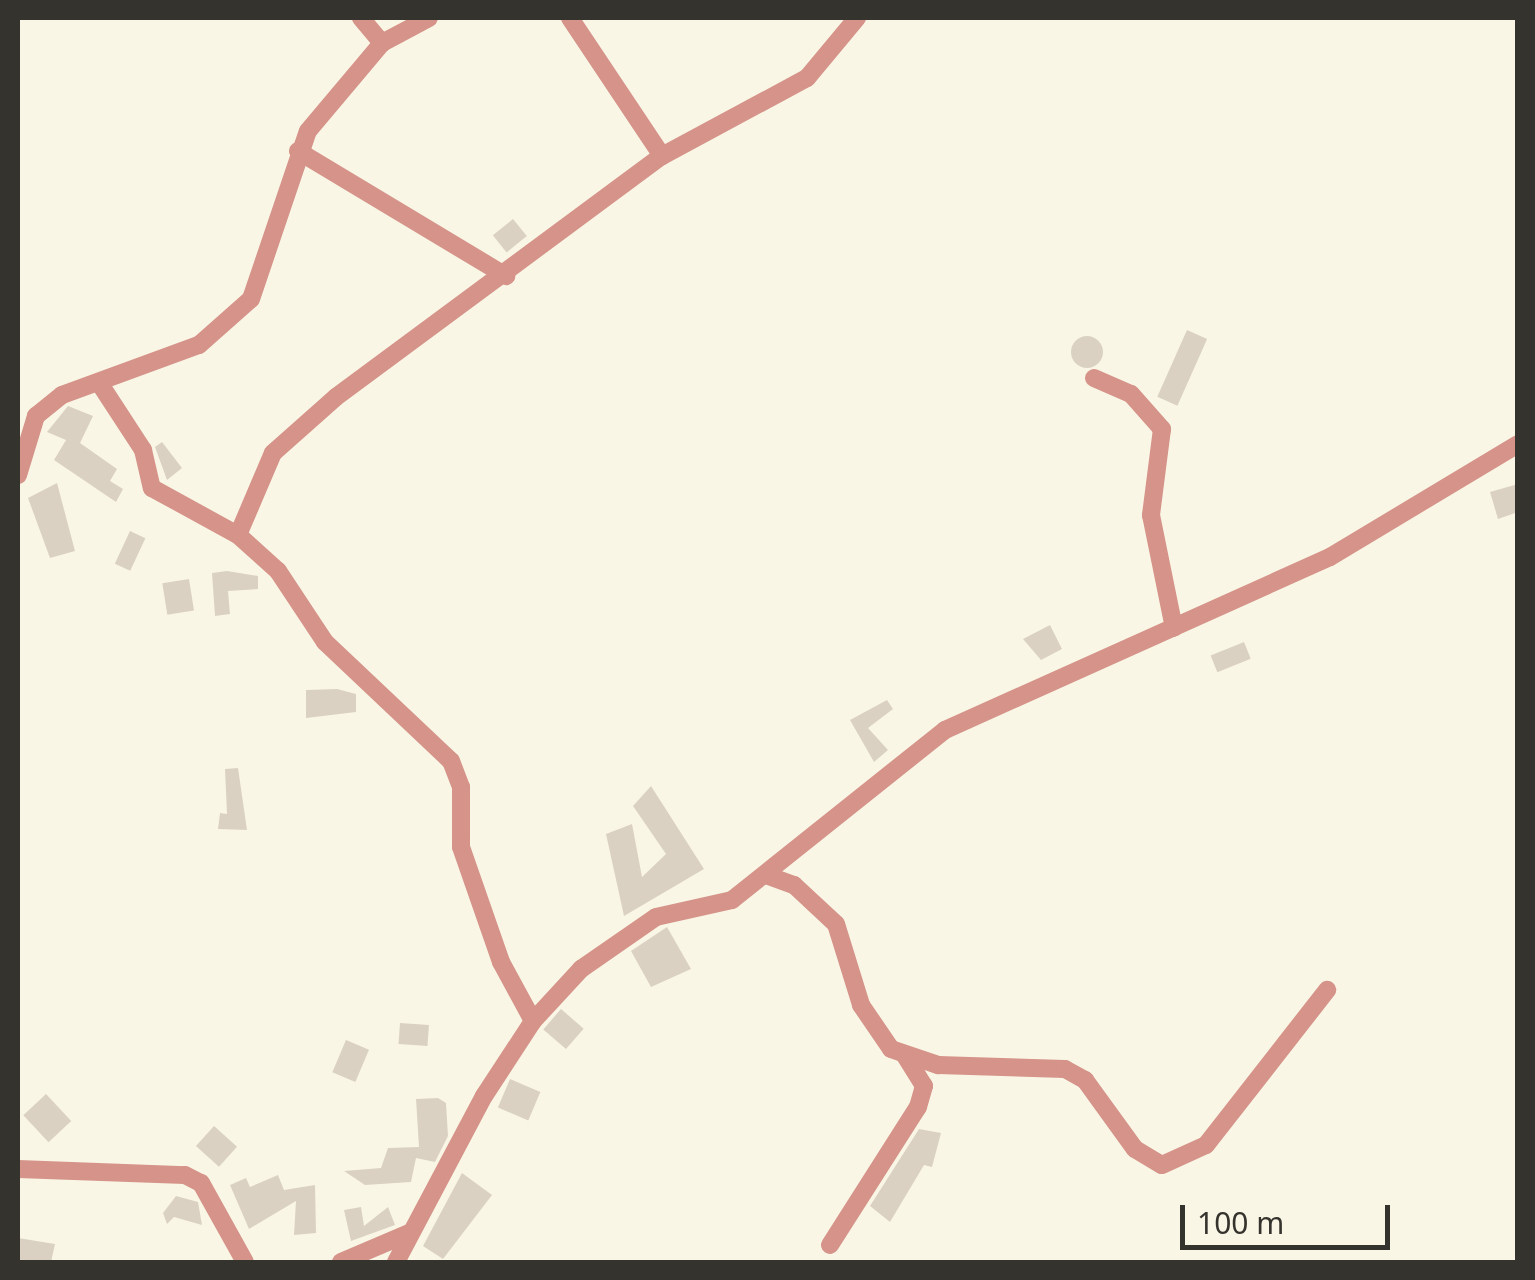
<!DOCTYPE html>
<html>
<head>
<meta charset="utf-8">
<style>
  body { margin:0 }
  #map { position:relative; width:1535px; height:1280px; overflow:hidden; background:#faf6e6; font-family:"Noto Sans",sans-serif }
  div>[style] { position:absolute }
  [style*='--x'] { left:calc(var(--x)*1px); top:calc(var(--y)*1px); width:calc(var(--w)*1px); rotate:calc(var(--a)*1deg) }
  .building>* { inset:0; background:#dad1c3; transform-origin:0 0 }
  .round { border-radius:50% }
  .minor>* { height:18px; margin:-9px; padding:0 9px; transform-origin:9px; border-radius:9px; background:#d59389 }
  span { translate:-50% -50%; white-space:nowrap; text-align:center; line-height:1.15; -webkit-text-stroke:8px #faf6e6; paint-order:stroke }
  .frame { position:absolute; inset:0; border:20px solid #35332d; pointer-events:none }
  .scale { position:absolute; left:1180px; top:1205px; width:210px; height:45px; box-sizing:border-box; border:5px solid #35332d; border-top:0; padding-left:12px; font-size:30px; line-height:35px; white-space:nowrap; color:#35332d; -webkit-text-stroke:8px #faf6e6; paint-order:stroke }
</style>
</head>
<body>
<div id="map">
  <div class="building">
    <div style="left:513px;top:219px;width:22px;height:26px;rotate:51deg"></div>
    <div style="left:1187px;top:330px;width:22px;height:73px;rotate:24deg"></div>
    <div class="round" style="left:1071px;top:336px;width:32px;height:32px"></div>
    <div style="clip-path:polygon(68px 406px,93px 416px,80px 443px,117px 469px,110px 481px,123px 489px,116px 502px,54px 460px,66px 440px,47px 432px)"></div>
    <div style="clip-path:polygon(162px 442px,182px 468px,167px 480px,155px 447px)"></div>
    <div style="clip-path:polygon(57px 483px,75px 551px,50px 558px,28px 498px)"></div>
    <div style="clip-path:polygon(1518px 484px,1518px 512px,1498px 519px,1490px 492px)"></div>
    <div style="left:130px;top:531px;width:17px;height:36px;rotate:25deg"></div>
    <div style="clip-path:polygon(227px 571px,258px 576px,258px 589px,228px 591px,230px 614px,215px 616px,212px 573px)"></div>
    <div style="left:189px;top:579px;width:32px;height:27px;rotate:81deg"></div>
    <div style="clip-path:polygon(1050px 625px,1062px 649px,1041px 660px,1023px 639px)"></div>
    <div style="left:1244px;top:642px;width:18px;height:36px;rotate:68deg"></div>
    <div style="clip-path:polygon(337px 689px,356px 694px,356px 712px,306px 718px,306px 690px)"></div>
    <div style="clip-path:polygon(887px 700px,893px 709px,868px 728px,888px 750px,874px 762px,850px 720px)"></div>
    <div style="clip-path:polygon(238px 768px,247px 830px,218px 829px,220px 813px,227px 814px,225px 769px)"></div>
    <div style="clip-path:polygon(651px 786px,704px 869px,624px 916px,606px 834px,632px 824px,642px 877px,666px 854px,633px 806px)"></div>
    <div style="clip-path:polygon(667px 927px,691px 969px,651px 987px,631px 951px)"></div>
    <div style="left:561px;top:1009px;width:30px;height:27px;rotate:41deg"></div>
    <div style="left:400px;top:1023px;width:29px;height:21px;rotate:4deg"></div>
    <div style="left:346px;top:1040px;width:25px;height:35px;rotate:23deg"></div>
    <div style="left:510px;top:1079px;width:33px;height:31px;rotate:23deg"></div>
    <div style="left:46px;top:1094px;width:37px;height:31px;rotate:47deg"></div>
    <div style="clip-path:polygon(438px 1098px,446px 1103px,448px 1136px,435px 1162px,416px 1158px,411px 1182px,365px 1185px,344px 1171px,381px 1168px,388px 1148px,419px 1147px,416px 1099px)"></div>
    <div style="left:214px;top:1126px;width:31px;height:27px;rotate:42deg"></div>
    <div style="clip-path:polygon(919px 1129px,941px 1133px,932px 1167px,924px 1165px,890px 1222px,870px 1206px)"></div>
    <div style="clip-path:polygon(462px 1173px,492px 1195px,443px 1259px,423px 1246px)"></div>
    <div style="clip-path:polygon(278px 1175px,284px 1190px,315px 1185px,316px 1233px,294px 1235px,296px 1201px,249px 1229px,230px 1185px,246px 1178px,250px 1187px)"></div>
    <div style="clip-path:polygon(176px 1196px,198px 1202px,202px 1225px,174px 1217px,167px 1224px,163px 1213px)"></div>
    <div style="clip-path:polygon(361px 1207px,364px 1226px,388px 1207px,395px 1225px,351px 1241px,344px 1210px)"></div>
    <div style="clip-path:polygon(18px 1238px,55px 1244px,51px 1262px,18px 1262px)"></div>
  </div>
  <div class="minor">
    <div style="--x:361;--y:18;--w:33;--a:50"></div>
    <div style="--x:570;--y:18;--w:166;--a:56.3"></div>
    <div style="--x:298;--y:151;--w:243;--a:31"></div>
    <div style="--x:1094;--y:378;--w:40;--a:23.4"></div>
    <div style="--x:1131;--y:394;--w:47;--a:48.5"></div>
    <div style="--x:1162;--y:429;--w:87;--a:97.3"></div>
    <div style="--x:1151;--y:515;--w:115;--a:78.5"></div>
    <div style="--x:100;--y:384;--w:79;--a:56.9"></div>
    <div style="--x:143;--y:450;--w:39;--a:77"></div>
    <div style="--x:152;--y:488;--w:98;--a:28.7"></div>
    <div style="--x:238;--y:535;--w:54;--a:42"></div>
    <div style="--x:278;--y:571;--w:85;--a:56.5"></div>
    <div style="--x:325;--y:642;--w:173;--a:43.4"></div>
    <div style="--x:451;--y:761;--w:28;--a:69"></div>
    <div style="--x:461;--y:787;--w:60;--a:90"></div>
    <div style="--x:461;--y:847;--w:122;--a:70.8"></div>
    <div style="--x:501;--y:962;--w:67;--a:61.5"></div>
    <div style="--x:18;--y:475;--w:62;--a:-73"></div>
    <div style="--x:36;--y:416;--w:33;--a:-39"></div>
    <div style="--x:62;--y:395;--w:146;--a:-20.1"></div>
    <div style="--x:199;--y:345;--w:69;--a:-41.5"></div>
    <div style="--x:251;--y:299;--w:177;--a:-71.3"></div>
    <div style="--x:308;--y:131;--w:115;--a:-49.9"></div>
    <div style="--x:382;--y:43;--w:53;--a:-28"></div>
    <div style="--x:238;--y:535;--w:89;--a:-66.9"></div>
    <div style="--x:273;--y:453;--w:84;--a:-41.6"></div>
    <div style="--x:336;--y:397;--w:405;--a:-36.5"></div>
    <div style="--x:662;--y:156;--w:165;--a:-28.3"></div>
    <div style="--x:807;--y:78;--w:78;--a:-50.2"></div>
    <div style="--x:766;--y:875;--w:30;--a:20"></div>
    <div style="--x:794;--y:885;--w:57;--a:42.9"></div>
    <div style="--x:836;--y:924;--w:85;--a:72.8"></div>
    <div style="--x:861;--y:1005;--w:53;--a:55.7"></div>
    <div style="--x:891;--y:1049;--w:50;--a:18.8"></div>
    <div style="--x:938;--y:1065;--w:127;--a:1.8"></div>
    <div style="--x:1065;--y:1069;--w:23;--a:29"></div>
    <div style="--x:1085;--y:1080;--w:85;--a:54.1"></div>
    <div style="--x:1135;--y:1149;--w:31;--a:31"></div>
    <div style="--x:1162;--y:1165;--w:48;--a:-24.4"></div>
    <div style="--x:1206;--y:1145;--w:197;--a:-52"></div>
    <div style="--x:18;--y:1169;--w:167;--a:2.1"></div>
    <div style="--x:185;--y:1175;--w:18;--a:27"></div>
    <div style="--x:201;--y:1183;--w:90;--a:60.9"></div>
    <div style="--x:830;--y:1245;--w:164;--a:-57.5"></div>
    <div style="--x:918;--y:1107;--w:22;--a:-74"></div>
    <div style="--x:924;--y:1086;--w:38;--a:-122"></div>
    <div style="--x:341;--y:1262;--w:74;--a:-23.1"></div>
    <div style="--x:396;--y:1262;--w:188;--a:-62.1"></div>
    <div style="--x:484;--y:1096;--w:90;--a:-56.8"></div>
    <div style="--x:533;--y:1021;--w:71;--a:-47.3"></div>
    <div style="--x:581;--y:969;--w:91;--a:-34.7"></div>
    <div style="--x:656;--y:917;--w:78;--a:-12.6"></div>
    <div style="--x:732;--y:900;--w:273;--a:-38.6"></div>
    <div style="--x:945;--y:730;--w:422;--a:-24.2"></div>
    <div style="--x:1330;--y:557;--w:219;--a:-31"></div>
  </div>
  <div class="frame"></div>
  <div class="scale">100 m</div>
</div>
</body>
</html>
